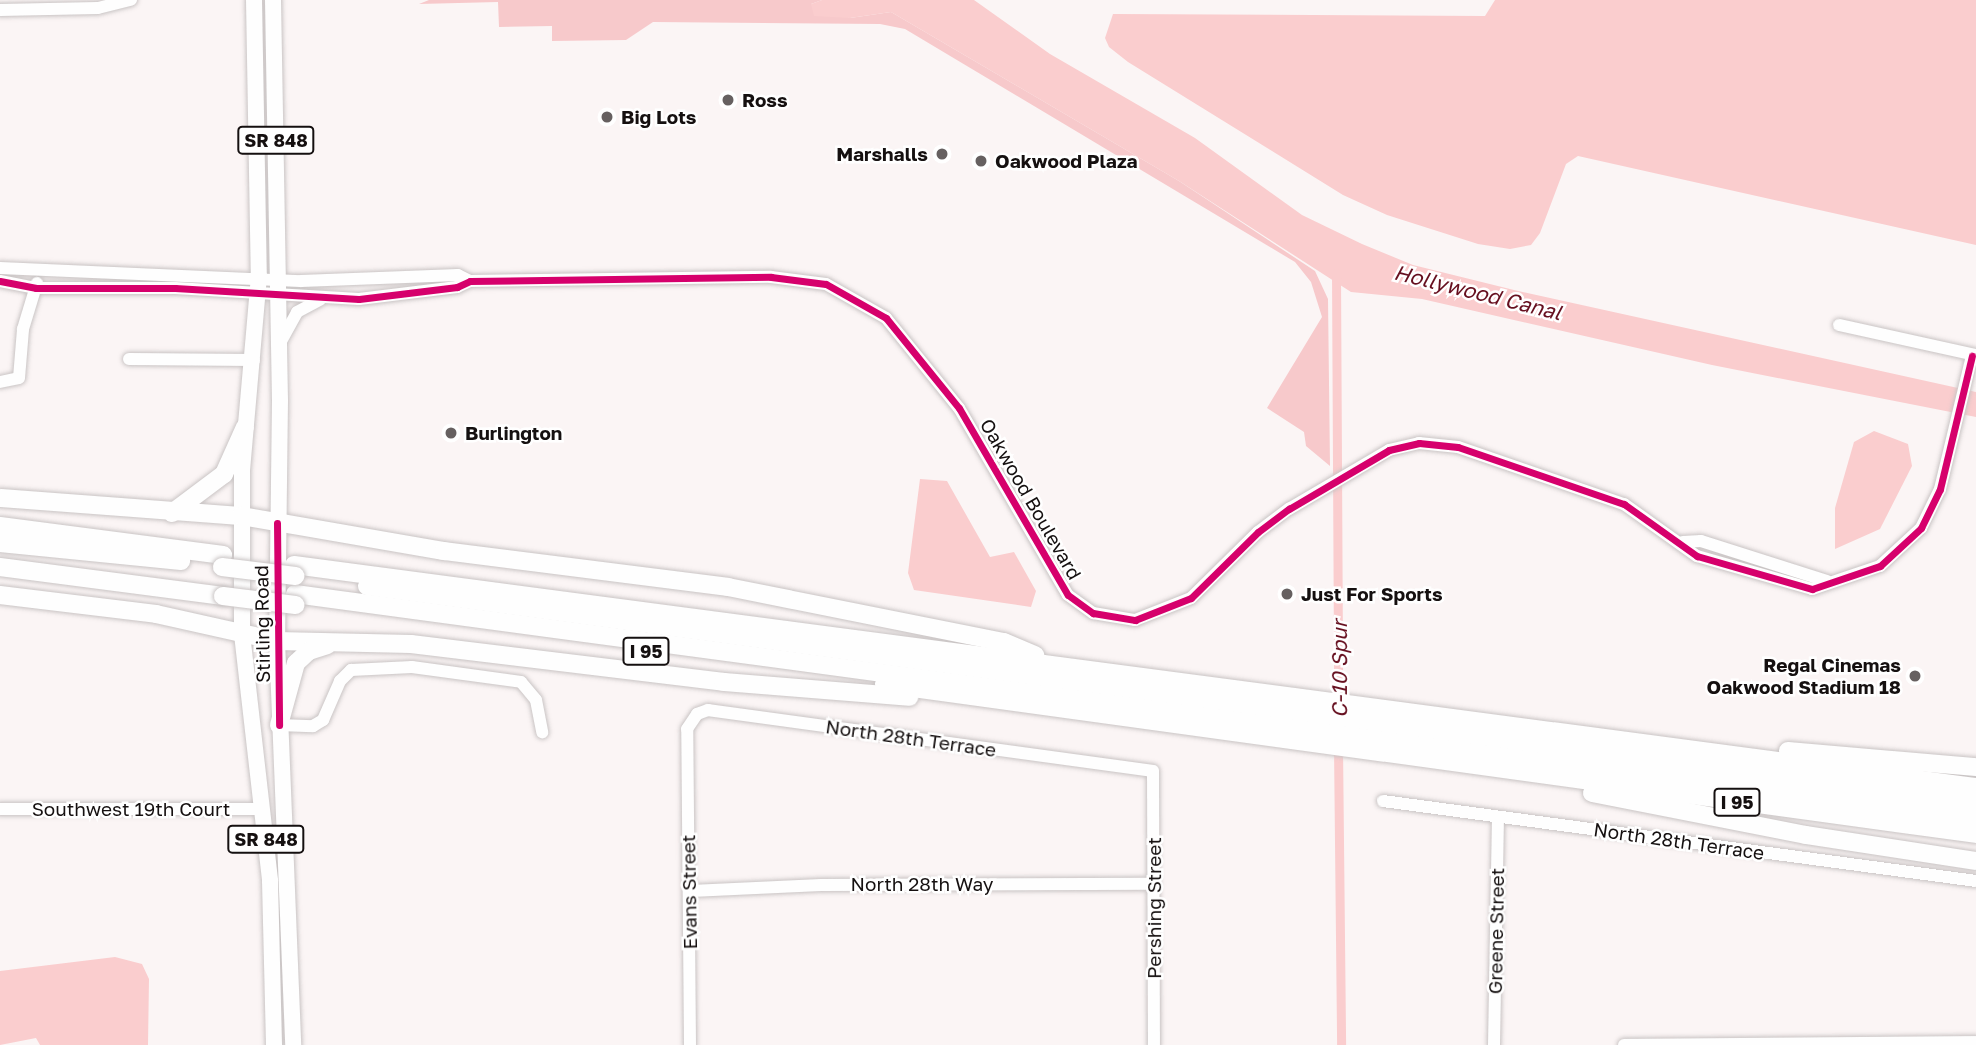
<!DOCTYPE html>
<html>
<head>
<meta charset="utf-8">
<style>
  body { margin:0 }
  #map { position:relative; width:1976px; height:1045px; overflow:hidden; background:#fbf5f5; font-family:"Golos Text",sans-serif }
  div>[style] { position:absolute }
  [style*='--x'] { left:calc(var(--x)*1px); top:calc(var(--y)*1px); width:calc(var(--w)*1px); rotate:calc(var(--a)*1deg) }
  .forest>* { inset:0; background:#f7c9cb }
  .water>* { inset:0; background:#facdce }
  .canal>* { height:9px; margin:-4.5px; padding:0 4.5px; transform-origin:4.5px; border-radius:4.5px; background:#facdce }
  .roads { filter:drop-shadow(0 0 2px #c9c4c4) drop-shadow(0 0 2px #c9c4c4) }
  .minor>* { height:12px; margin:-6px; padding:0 6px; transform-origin:6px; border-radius:6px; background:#fefefe }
  .major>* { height:16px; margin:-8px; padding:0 8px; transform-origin:8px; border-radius:8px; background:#fefefe }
  .highway>* { height:18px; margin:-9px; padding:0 9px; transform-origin:9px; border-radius:9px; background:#fefefe }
  .bridges { filter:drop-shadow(0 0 2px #c9c4c4) drop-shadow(0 0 2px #c9c4c4) }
  .highway-bridge>* { height:18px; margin:-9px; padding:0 9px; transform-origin:9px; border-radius:9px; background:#fefefe }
  .cycleway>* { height:7px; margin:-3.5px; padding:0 3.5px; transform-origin:3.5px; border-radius:3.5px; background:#d6006c }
  .dots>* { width:19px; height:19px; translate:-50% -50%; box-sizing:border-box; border:4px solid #fff; border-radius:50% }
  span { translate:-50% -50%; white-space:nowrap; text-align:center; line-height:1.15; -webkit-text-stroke:5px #fff; paint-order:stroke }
  .shield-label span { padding:2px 5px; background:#fff; border:2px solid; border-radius:5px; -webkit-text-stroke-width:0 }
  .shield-label { font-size:18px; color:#151010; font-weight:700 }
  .poi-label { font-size:19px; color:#151010; font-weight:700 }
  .left { translate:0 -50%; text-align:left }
  .right { translate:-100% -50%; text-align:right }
  .street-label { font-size:19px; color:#151010 }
  .water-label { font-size:21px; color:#660f1f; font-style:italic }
</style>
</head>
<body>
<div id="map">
  <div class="forest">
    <div style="clip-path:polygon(429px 0,822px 0,811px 4px,850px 18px,891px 12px,1179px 181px,1315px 271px,1328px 299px,1330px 466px,1306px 446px,1304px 432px,1267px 408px,1322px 317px,1311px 282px,1295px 262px,905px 29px,880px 24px,653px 22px,626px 40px,552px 41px,552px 26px,499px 27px,498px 2px,419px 4px)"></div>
  </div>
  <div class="water">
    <div style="clip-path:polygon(822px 0,974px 0,1050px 54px,1195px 138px,1302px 215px,1362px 244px,1413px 265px,1514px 290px,1976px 392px,1976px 417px,1712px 365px,1422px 299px,1351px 292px,1179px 181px,891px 12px,850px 18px,814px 16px,811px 4px)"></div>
    <div style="clip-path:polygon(1495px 0,1976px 0,1976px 245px,1578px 156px,1566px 164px,1540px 233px,1531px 245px,1510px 249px,1478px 244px,1387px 215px,1343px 195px,1128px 62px,1109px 47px,1105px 38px,1113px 14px,1485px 16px)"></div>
    <div style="clip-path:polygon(1874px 431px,1908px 444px,1912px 466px,1880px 529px,1835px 549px,1835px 508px,1854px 442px)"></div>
    <div style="clip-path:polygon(920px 479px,947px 481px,990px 557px,1014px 552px,1036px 591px,1031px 607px,914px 590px,908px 573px)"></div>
    <div style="clip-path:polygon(115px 957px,142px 964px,149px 979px,148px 1045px,40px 1045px,36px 1038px,0 1045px,0 971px)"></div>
  </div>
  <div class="canal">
    <div style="--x:1336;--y:273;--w:431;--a:89.7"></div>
    <div style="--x:1338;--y:746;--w:299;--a:89.4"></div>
  </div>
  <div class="roads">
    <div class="minor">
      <div style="--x:0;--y:10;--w:98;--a:-1.2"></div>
      <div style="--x:98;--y:8;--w:34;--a:-14"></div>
      <div style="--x:0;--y:268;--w:301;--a:2.5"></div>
      <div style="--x:301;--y:281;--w:157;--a:-2.2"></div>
      <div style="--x:458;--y:275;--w:13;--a:27"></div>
      <div style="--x:0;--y:281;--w:37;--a:11"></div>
      <div style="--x:36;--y:288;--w:139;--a:0"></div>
      <div style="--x:175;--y:288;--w:184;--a:3.4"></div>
      <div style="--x:359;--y:299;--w:99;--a:-7"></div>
      <div style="--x:457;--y:287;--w:14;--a:-25"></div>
      <div style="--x:470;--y:281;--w:301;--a:-0.8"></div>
      <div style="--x:771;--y:277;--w:55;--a:7.3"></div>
      <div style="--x:826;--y:284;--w:69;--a:29.5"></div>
      <div style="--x:886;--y:318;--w:116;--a:51"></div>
      <div style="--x:959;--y:408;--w:216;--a:59.8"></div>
      <div style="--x:1068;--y:595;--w:31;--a:36"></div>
      <div style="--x:1093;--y:613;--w:43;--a:9.5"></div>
      <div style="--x:1135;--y:620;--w:60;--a:-21.4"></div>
      <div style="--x:1191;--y:598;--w:94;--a:-44.6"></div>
      <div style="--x:1258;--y:532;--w:39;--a:-37"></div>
      <div style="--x:1289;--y:509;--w:116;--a:-30.5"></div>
      <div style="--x:1389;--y:450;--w:31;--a:-13"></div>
      <div style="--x:1419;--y:443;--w:39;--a:6"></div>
      <div style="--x:1458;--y:447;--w:176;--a:19"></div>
      <div style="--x:1624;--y:504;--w:90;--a:35.5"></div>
      <div style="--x:1697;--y:556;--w:120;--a:16"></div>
      <div style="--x:1812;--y:589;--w:72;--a:-18.7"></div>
      <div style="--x:1880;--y:566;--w:56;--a:-42.8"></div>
      <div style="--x:1921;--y:528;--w:43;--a:-64"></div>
      <div style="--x:1940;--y:489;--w:137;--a:-76.5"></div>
      <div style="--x:1839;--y:325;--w:140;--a:12.4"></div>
      <div style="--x:280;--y:343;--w:35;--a:-61"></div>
      <div style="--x:297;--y:312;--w:26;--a:-28"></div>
      <div style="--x:129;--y:359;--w:125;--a:0.5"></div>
      <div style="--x:0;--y:382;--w:19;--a:-12"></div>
      <div style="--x:19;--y:378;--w:49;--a:-85.3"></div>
      <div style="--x:23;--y:329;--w:48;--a:-73.1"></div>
      <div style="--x:1683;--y:542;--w:18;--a:-3"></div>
      <div style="--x:1701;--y:541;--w:132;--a:17.6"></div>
      <div style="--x:279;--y:725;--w:34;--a:2"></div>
      <div style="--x:313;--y:726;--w:12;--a:-31"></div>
      <div style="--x:323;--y:720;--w:43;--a:-66.4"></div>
      <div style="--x:340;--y:681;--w:16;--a:-45"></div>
      <div style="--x:351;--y:670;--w:61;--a:-2.8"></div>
      <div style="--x:412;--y:667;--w:110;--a:7.8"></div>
      <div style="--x:521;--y:682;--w:23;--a:50"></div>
      <div style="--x:536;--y:700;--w:33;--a:79"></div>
      <div style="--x:1383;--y:801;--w:598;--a:7.68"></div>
      <div style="--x:0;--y:809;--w:262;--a:0"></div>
      <div style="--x:691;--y:891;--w:130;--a:-2.6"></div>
      <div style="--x:821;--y:885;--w:333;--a:-0.2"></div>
      <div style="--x:690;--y:1045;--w:316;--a:-90.5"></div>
      <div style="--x:687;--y:729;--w:18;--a:-56"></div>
      <div style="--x:697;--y:714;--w:12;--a:-20"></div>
      <div style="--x:708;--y:710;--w:449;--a:7.8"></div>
      <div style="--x:1153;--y:771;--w:274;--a:89.8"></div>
      <div style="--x:1494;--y:1045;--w:228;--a:-89"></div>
      <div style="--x:1624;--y:1045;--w:352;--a:-0.5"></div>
    </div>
    <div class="major">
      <div style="--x:254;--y:0;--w:276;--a:89"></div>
      <div style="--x:259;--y:276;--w:194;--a:95"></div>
      <div style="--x:242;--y:469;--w:165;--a:90"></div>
      <div style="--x:242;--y:634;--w:249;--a:83.5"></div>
      <div style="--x:270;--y:881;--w:164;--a:88.6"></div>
      <div style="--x:273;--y:0;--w:400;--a:89"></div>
      <div style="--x:280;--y:400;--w:241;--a:90.7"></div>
      <div style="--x:277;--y:641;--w:404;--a:87.7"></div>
    </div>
    <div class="highway">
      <div style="--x:0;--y:498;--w:242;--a:4.3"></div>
      <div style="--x:241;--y:516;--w:206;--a:9.8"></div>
      <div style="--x:444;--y:551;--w:286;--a:7.2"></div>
      <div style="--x:728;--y:587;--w:281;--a:11.3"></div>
      <div style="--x:1004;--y:642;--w:34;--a:23"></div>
      <div style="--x:172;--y:513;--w:65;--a:-36.9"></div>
      <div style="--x:224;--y:474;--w:51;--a:-65.9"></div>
      <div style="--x:0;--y:526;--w:225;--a:7.4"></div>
      <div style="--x:0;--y:543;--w:182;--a:5.7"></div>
      <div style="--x:294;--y:565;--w:1697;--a:7.52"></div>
      <div style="--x:0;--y:567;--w:225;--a:7.4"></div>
      <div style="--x:367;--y:586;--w:1624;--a:7.68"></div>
      <div style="--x:295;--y:594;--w:1696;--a:7.66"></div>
      <div style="--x:0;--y:595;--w:157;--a:6.9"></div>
      <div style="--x:156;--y:614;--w:124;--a:12.6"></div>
      <div style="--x:277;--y:641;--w:134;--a:1.3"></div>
      <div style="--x:411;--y:644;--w:315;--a:6.9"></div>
      <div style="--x:724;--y:682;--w:186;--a:4.6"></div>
      <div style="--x:884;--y:684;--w:1102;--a:7.82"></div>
      <div style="--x:279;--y:725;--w:64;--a:-74.7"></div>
      <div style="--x:296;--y:663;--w:18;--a:-43"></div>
      <div style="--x:309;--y:651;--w:19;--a:-18"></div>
      <div style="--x:1788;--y:751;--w:189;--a:4.9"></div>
      <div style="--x:1592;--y:793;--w:218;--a:11.1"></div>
      <div style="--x:1806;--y:835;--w:172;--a:8.7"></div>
    </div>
  </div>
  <div class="bridges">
    <div class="highway-bridge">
      <div style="--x:222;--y:567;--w:74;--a:7"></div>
      <div style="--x:223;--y:596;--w:73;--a:7.1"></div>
    </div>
  </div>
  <div class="cycleway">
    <div style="--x:0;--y:281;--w:37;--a:11"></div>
    <div style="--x:36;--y:288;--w:139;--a:0"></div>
    <div style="--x:175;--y:288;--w:184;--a:3.4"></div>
    <div style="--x:359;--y:299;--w:99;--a:-7"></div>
    <div style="--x:457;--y:287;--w:14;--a:-25"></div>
    <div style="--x:470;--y:281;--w:301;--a:-0.8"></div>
    <div style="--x:771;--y:277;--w:55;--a:7.3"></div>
    <div style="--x:826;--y:284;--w:69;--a:29.5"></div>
    <div style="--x:886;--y:318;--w:116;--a:51"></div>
    <div style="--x:959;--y:408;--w:216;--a:59.8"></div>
    <div style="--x:1068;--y:595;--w:31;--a:36"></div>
    <div style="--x:1093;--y:613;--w:43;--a:9.5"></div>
    <div style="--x:1135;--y:620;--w:60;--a:-21.4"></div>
    <div style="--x:1191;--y:598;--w:94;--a:-44.6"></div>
    <div style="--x:1258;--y:532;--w:39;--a:-37"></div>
    <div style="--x:1289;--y:509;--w:116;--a:-30.5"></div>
    <div style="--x:1389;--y:450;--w:31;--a:-13"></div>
    <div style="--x:1419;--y:443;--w:39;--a:6"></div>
    <div style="--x:1458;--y:447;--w:176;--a:19"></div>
    <div style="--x:1624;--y:504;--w:90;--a:35.5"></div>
    <div style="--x:1697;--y:556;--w:120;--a:16"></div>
    <div style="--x:1812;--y:589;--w:72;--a:-18.7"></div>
    <div style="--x:1880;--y:566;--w:56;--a:-42.8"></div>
    <div style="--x:1921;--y:528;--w:43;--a:-64"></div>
    <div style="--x:1940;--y:489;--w:137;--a:-76.5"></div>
    <div style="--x:277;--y:523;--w:202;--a:89.4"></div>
  </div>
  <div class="dots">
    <div style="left:728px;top:100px;background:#666060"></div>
    <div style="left:607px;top:117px;background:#666060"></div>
    <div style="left:942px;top:154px;background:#666060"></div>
    <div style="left:981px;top:161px;background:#666060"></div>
    <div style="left:451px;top:433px;background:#666060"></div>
    <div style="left:1287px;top:594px;background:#666060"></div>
    <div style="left:1915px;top:676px;background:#666060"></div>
  </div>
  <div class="shield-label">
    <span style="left:276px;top:140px">SR 848</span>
    <span style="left:646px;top:651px">I 95</span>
    <span style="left:1737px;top:802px">I 95</span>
    <span style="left:266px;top:839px">SR 848</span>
  </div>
  <div class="poi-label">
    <span class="left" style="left:742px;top:100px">Ross</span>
    <span class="left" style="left:621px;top:117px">Big Lots</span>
    <span class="right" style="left:928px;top:154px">Marshalls</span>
    <span class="left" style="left:995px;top:161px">Oakwood Plaza</span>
    <span class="left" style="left:465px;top:433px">Burlington</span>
    <span class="left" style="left:1301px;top:594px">Just For Sports</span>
    <span class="right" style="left:1901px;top:676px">Regal Cinemas<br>Oakwood Stadium 18</span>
  </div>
  <div class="street-label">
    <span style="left:1031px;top:499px;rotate:60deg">Oakwood Boulevard</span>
    <span style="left:262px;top:624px;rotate:-91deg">Stirling Road</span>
    <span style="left:911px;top:738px;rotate:8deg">North 28th Terrace</span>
    <span style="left:131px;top:809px">Southwest 19th Court</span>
    <span style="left:1679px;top:841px;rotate:8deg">North 28th Terrace</span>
    <span style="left:922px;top:884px">North 28th Way</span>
    <span style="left:689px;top:892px;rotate:-91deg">Evans Street</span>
    <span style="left:1154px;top:908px;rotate:-90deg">Pershing Street</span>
    <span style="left:1496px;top:931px;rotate:-89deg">Greene Street</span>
  </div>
  <div class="water-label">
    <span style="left:1478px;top:292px;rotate:14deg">Hollywood Canal</span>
    <span style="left:1339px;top:669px;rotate:-90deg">C-10 Spur</span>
  </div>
</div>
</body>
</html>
